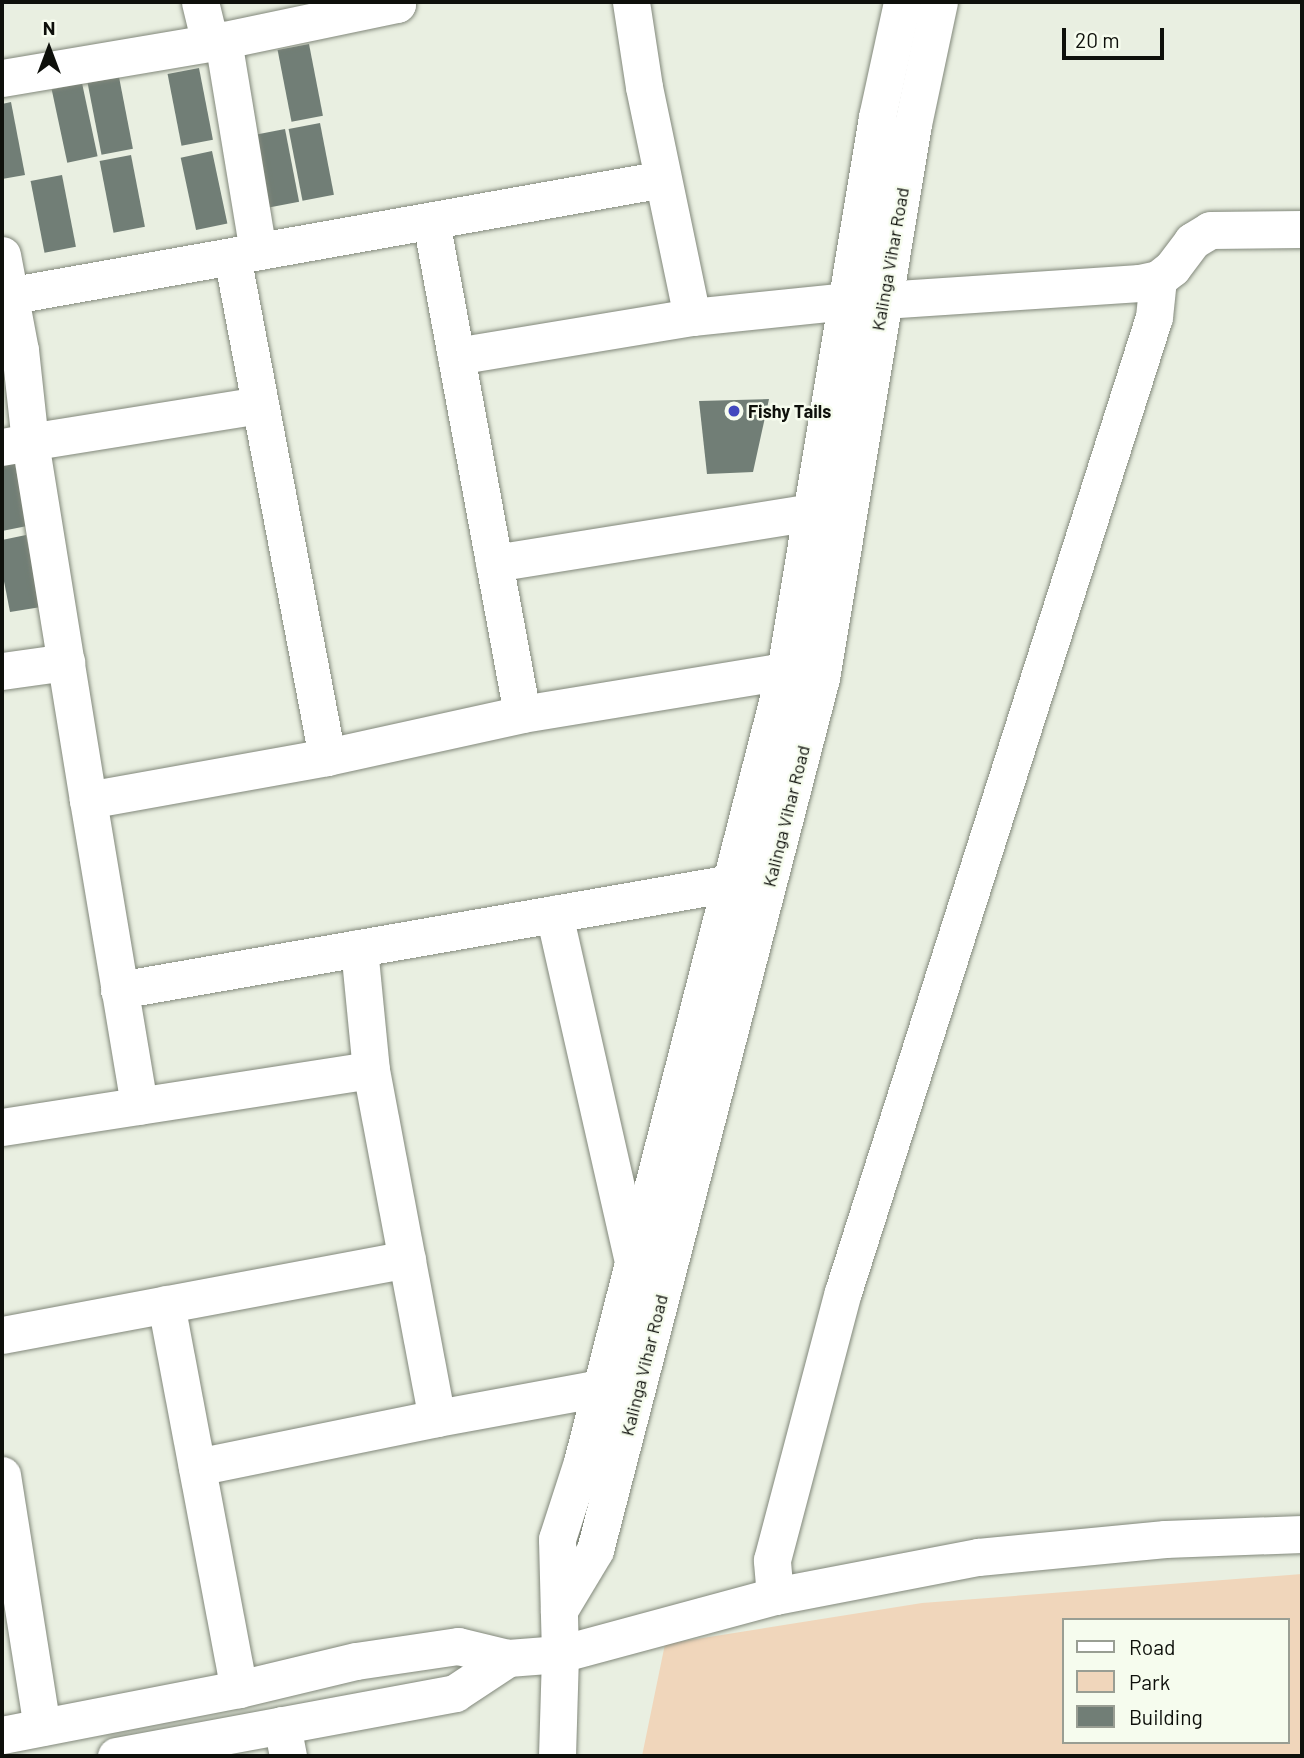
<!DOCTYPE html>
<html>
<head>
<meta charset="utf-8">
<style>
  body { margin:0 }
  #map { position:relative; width:1304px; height:1758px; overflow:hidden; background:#e9efe1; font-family:Barlow,sans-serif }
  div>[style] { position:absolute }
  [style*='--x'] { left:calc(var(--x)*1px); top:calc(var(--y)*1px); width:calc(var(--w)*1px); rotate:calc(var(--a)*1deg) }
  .green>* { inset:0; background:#f0d6bb }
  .building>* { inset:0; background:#717e76; transform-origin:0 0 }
  .roads { filter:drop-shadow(0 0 2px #82887b) drop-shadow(0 0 2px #82887b) }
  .minor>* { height:37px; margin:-18.5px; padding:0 18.5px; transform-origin:18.5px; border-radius:18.5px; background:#fff }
  .dots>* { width:19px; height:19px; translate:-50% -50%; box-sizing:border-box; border:4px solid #f6fcee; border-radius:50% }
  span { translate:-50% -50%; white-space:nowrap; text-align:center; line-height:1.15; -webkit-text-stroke:5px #f6fcee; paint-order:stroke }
  .street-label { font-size:18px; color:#0e100b }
  .poi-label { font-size:18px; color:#0e100b; font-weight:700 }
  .left { translate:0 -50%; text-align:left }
  .frame { position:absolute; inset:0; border:4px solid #0e100b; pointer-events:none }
  .legend { position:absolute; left:1062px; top:1618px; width:228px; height:126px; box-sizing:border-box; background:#f6fcee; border:2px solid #999e93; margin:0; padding:9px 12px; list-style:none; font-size:21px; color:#0e100b }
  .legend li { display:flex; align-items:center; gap:14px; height:35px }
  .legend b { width:35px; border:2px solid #999e93 }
  .north { position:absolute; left:14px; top:14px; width:70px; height:70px; -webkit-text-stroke:5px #f6fcee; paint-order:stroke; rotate:0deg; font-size:19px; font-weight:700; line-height:28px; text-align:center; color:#0e100b }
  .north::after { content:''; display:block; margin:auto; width:24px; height:32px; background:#0e100b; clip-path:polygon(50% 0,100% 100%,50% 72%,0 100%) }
  .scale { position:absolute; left:1062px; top:28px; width:102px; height:32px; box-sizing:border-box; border:4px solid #0e100b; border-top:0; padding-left:9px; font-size:21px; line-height:24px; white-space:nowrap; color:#0e100b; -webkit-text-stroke:5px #f6fcee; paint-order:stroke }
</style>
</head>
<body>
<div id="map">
  <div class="green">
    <div style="clip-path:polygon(evenodd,1302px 1574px,1302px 1756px,642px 1756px,665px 1644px,922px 1603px,1302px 1574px,1064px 1620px,1288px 1620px,1288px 1742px,1064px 1742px,1064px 1620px)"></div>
  </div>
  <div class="building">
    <div style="left:309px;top:44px;width:73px;height:32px;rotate:79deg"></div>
    <div style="left:199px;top:68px;width:73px;height:32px;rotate:79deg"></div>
    <div style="left:119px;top:77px;width:73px;height:32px;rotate:79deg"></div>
    <div style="left:82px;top:83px;width:75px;height:31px;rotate:78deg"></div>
    <div style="clip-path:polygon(11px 102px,25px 175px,2px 179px,2px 104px)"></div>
    <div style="left:320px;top:123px;width:73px;height:32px;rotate:79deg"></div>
    <div style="left:285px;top:129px;width:74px;height:32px;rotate:79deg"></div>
    <div style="left:212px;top:151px;width:74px;height:32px;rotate:78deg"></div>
    <div style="left:131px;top:155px;width:73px;height:32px;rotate:79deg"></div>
    <div style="left:62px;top:175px;width:73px;height:32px;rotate:79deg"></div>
    <div style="clip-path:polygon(769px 399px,753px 472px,707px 474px,699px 401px)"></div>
    <div style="clip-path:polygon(13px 454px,27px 526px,2px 531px,2px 456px)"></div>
    <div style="clip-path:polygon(26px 535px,41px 607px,10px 612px,2px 571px,2px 540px)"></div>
  </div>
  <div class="roads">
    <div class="minor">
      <div style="--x:200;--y:2;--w:42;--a:76.3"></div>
      <div style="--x:210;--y:43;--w:191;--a:-11.8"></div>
      <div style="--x:397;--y:4;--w:2;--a:-90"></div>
      <div style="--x:631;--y:2;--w:86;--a:81.3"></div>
      <div style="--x:644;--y:87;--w:235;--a:78.2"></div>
      <div style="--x:692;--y:317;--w:155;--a:-5.9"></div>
      <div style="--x:223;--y:40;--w:214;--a:80.6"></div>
      <div style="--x:2;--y:78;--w:211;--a:-9.6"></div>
      <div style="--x:431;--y:221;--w:501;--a:79.54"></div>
      <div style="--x:2;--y:255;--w:97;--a:79.3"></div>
      <div style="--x:20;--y:350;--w:93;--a:83.8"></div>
      <div style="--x:30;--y:442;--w:28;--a:170"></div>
      <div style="--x:232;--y:256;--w:510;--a:79.26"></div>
      <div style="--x:2;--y:297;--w:671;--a:-10.12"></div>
      <div style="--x:883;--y:300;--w:257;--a:-3.8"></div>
      <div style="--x:1139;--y:283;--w:19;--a:-12"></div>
      <div style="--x:1158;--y:279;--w:18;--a:-38"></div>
      <div style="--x:1172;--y:268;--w:34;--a:-53"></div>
      <div style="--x:1192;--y:241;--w:21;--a:-31"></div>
      <div style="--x:1210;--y:230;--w:92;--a:-0.6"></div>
      <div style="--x:456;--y:356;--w:239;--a:-9.4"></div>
      <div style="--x:260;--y:405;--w:233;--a:170.9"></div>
      <div style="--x:30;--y:442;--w:363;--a:80.8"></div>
      <div style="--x:88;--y:800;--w:243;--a:-10.2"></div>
      <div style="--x:327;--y:757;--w:200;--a:-12.4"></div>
      <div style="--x:522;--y:714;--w:266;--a:-9.3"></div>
      <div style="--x:785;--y:671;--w:21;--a:11"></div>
      <div style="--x:494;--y:563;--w:321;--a:-9.1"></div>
      <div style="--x:2;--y:671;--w:65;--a:-8"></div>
      <div style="--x:88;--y:800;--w:310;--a:80.5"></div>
      <div style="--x:554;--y:914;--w:353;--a:77.2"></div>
      <div style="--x:359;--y:948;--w:123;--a:84.4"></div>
      <div style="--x:119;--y:990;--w:621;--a:-9.92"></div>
      <div style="--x:2;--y:1127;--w:373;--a:-8.8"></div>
      <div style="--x:371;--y:1070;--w:354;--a:79.3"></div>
      <div style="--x:437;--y:1418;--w:167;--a:-10.4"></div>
      <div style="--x:166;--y:1304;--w:392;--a:79.3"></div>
      <div style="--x:2;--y:1335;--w:412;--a:-10.6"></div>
      <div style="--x:197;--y:1467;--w:245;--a:-11.5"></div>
      <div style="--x:2;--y:1475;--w:255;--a:81"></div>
      <div style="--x:775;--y:1596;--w:36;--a:-95"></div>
      <div style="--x:772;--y:1560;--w:277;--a:-75.2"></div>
      <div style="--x:843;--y:1292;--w:1023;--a:-72.31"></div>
      <div style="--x:1154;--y:317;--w:38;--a:-84"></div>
      <div style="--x:559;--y:1610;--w:70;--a:-59"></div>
      <div style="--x:595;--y:1550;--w:901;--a:-75.47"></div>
      <div style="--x:821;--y:678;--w:562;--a:-80.57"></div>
      <div style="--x:913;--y:124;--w:125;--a:-78"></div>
      <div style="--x:282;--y:1725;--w:32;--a:79"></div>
      <div style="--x:2;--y:1735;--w:241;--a:-11"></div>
      <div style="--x:239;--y:1689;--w:120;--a:-13.5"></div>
      <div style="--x:356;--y:1661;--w:103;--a:-8.4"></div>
      <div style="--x:458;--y:1646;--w:51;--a:13.5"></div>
      <div style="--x:508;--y:1658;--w:52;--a:-4.4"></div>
      <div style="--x:560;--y:1654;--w:223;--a:-15.1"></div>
      <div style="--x:775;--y:1596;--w:207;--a:-10.9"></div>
      <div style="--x:978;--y:1557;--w:188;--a:-5.5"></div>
      <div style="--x:1165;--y:1539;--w:137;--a:-2.1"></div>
      <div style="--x:116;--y:1756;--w:345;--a:-10.5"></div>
      <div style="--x:455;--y:1693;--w:64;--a:-33.4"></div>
      <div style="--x:557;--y:1756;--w:102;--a:-88.3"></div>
      <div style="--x:560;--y:1654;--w:115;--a:-91.5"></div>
      <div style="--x:557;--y:1539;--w:81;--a:-72"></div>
      <div style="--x:582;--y:1462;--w:817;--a:-75.61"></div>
      <div style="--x:785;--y:671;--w:562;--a:-80.57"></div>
      <div style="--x:877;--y:117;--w:118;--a:-77.7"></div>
    </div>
  </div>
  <div class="dots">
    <div style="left:734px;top:411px;background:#4249be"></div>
  </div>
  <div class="street-label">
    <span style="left:890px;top:259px;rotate:-80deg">Kalinga Vihar Road</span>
    <span style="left:786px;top:816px;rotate:-76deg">Kalinga Vihar Road</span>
    <span style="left:644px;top:1365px;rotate:-76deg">Kalinga Vihar Road</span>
  </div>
  <div class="poi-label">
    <span class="left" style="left:748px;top:411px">Fishy Tails</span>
  </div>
  <div class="frame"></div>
  <ul class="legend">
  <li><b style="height:9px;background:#fff"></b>Road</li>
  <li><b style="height:19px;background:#f0d6bb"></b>Park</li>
  <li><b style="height:19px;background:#717e76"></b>Building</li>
  </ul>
  <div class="north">N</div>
  <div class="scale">20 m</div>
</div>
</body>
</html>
